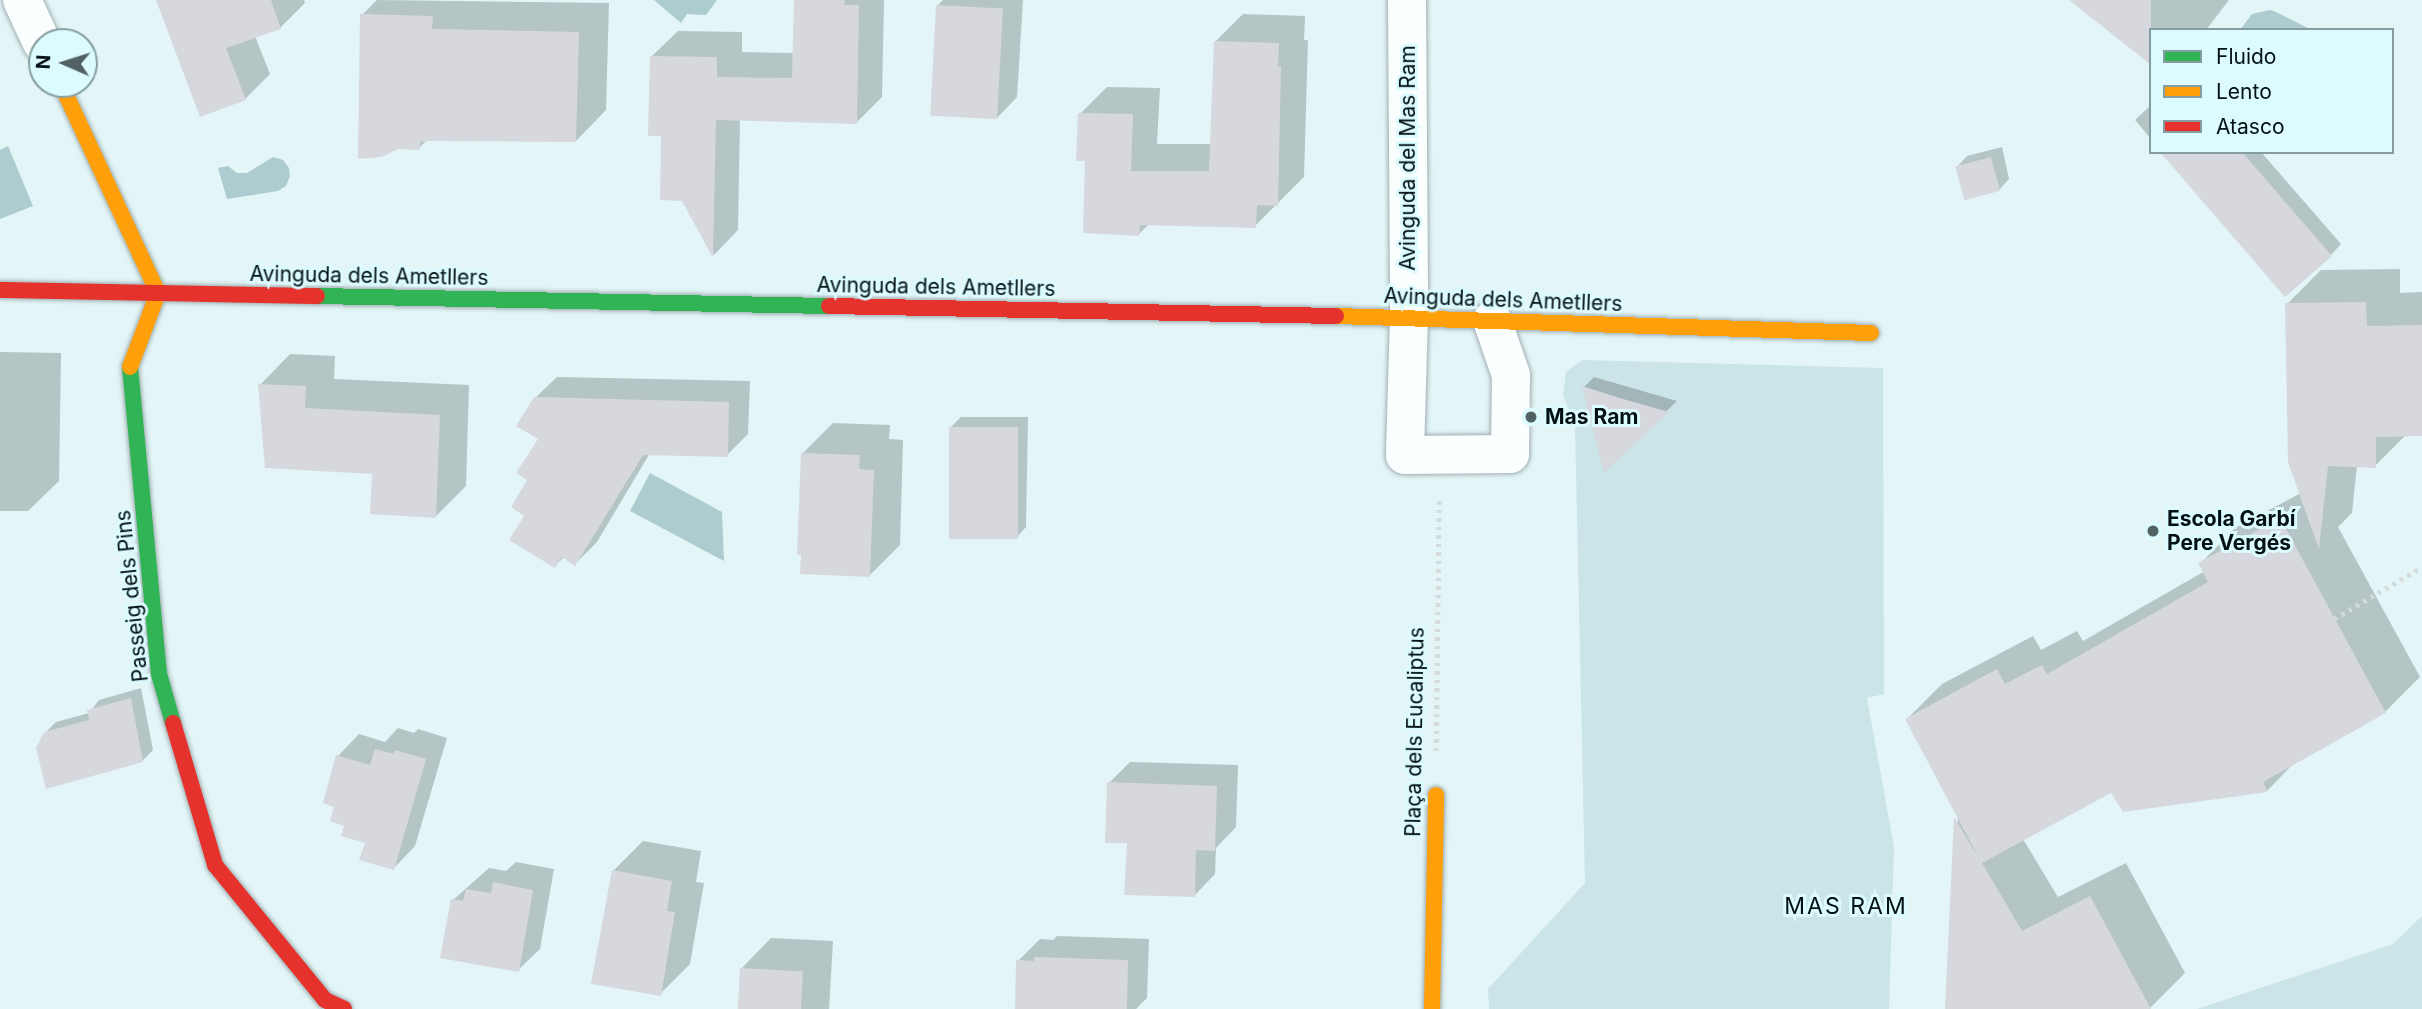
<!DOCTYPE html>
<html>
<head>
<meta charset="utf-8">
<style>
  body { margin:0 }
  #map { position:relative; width:2422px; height:1009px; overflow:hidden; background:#e3f5f7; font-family:Inter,sans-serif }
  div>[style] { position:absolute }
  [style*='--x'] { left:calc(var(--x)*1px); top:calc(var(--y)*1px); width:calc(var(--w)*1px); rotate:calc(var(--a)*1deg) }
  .green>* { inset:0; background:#cbe4e8 }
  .water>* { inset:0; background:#accccf }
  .shadow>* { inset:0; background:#0003 }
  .building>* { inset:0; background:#d6d8de; transform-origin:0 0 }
  .path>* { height:4.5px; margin-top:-2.25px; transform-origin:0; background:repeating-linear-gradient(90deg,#d5dada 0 3.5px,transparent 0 8.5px) }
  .roads { filter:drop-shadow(0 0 2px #a1b0b2) drop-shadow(0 0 2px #a1b0b2) }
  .street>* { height:38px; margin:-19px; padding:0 19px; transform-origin:19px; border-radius:19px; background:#fbfefe }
  .fast>* { height:16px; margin:-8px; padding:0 8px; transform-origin:8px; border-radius:8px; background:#30b455 }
  .slow>* { height:16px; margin:-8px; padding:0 8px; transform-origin:8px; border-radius:8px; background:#ff9f0a }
  .jam>* { height:16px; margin:-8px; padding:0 8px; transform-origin:8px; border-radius:8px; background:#e5322d }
  .dots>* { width:19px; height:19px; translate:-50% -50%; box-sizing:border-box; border:4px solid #dbfbff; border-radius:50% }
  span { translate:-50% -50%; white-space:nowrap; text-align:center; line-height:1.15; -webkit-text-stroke:6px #dbfbff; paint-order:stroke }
  .street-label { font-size:21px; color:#041113 }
  .poi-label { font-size:21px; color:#041113; font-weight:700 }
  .left { translate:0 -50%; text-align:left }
  .neighbourhood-label { font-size:23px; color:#041113; letter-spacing:2px }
  .legend { position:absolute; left:2149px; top:28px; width:245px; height:126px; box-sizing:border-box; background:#dbfbff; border:2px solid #859da1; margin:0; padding:9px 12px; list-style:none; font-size:21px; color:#041113 }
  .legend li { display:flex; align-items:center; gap:14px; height:35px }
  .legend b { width:35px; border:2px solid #859da1 }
  .north { position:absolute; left:28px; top:28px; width:70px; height:70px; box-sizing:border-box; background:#dbfbff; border:2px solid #859da1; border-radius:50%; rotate:273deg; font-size:19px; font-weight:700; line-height:28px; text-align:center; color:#041113 }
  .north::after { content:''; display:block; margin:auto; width:24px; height:32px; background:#526163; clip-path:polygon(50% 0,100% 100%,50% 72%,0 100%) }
</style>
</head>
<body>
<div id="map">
  <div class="green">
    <div style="clip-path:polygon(1582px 360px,1883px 368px,1884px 694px,1867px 698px,1894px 847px,1889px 1009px,1489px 1009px,1488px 989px,1585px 883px,1575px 424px,1563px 396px,1566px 372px)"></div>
    <div style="clip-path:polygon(2422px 916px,2422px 1009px,2197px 1009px,2393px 944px)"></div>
  </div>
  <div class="water">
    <div style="clip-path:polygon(654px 0,717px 0,706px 15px,687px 14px,681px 23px)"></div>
    <div style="clip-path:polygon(2270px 10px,2276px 12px,2312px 30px,2240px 30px,2252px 14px)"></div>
    <div style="clip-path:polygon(8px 146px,33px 206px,0 219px,0 150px)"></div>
    <div style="clip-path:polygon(273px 157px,283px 160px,289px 168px,290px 176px,286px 186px,278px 191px,227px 199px,218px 168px,228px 166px,237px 173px,247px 173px)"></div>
    <div style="clip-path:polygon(650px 473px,722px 512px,724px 561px,630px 511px)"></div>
  </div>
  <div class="shadow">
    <div style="clip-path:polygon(157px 0,304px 0,305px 3px,280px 28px,255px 36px,270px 74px,245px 99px)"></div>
    <div style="clip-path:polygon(377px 0,609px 3px,606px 110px,576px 141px,426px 141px,419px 148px,362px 15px)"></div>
    <div style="clip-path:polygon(795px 0,884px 0,882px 97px,856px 123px,740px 119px,738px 230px,714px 255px,683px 199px,663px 134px,652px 56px,678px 31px,742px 32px,742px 52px,794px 53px)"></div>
    <div style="clip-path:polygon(943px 0,1023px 0,1017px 97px,996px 119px,937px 6px)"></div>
    <div style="clip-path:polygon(2072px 0,2229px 0,2206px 30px,2151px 30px)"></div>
    <div style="clip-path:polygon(1243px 14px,1305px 16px,1304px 40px,1308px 40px,1304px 177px,1255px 226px,1150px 223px,1139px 234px,1087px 160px,1080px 114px,1107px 87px,1160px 88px,1157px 144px,1212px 144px,1216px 41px)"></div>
    <div style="clip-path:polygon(2151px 105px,2151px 139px,2135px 120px)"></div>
    <div style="clip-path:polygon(2002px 147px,2009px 179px,1999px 190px,1957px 167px,1967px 156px)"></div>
    <div style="clip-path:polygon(2162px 152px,2261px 152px,2341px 244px,2331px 255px)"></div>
    <div style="clip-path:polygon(2400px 269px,2400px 293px,2422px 292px,2422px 434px,2406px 435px,2375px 466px,2357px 465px,2352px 513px,2338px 527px,2420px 677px,2385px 712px,2296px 761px,2268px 790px,2124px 810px,2112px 790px,2023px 839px,2058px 897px,2126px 863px,2185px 973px,2149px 1009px,1947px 1009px,1958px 816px,1907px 719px,1942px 684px,2033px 636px,2041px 650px,2077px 631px,2083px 641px,2205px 571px,2201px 563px,2235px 528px,2301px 493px,2287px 304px,2321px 270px)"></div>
    <div style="clip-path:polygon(0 352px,61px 353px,59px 481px,28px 511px,0 511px)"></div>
    <div style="clip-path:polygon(290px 354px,335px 356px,334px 379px,469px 385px,466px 486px,436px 516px,374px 472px,260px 385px)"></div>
    <div style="clip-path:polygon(557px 377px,750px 381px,748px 434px,727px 455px,650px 453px,597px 542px,575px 564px,564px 557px,555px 566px,526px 515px,530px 480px,540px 438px,535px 398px)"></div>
    <div style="clip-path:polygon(1594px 377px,1677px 401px,1605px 470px,1584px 387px)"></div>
    <div style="clip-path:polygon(961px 417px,1028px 417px,1026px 527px,1016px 538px,950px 428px)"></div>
    <div style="clip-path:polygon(833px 423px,890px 425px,889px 439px,903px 440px,900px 545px,870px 575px,803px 453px)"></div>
    <div style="clip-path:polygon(141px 688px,153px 750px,142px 761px,45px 733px,56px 722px,89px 713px,99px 700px)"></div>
    <div style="clip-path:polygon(398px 728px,414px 733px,418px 729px,447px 738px,415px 846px,394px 868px,346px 824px,336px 806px,338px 756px,359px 734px,385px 742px)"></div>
    <div style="clip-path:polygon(1130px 762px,1238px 765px,1236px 827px,1216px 848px,1215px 874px,1194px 896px,1128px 842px,1109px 783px)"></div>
    <div style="clip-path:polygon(643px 841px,701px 851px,696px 882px,704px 883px,690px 964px,660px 994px,613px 871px)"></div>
    <div style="clip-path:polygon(516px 862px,554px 869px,540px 949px,518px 970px,453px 900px,489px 868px,506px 871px)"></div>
    <div style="clip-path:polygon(1057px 936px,1149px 939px,1147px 998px,1136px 1009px,1016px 1009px,1018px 961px,1040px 939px,1053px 940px)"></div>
    <div style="clip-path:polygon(771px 938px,833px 941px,829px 1009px,739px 1009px,741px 969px)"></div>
  </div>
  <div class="building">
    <div style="clip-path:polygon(156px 0,271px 0,281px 29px,226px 48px,246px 100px,200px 117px)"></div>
    <div style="clip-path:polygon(794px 0,845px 0,844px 5px,859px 5px,857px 124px,716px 120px,713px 258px,682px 201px,660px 200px,661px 136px,648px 136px,650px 56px,717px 57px,717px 77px,792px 78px)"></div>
    <div style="clip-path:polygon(2069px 0,2151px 0,2151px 65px)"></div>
    <div style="left:936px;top:5px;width:67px;height:111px;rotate:3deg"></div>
    <div style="clip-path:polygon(360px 14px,433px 16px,432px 29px,579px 32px,576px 142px,430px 141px,420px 142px,420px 150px,398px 149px,382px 157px,358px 159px)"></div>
    <div style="clip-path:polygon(1214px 41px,1279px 43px,1278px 67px,1281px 66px,1278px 206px,1257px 205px,1256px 228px,1140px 225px,1139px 236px,1083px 233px,1085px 161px,1076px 161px,1078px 113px,1133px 114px,1131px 171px,1209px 171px)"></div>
    <div style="clip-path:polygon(2160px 152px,2242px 152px,2332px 256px,2285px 297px)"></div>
    <div style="left:1991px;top:157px;width:35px;height:37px;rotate:75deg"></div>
    <div style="clip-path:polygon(2366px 302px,2367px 326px,2422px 325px,2422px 436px,2376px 437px,2376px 468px,2328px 466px,2319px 549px,2288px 462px,2285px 303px)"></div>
    <div style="clip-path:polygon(258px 384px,306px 386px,305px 408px,440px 415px,436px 518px,370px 514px,372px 474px,265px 468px)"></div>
    <div style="clip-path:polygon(1582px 386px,1623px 399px,1669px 412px,1604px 473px)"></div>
    <div style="clip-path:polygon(534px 397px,729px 402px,728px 457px,643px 455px,575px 566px,562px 557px,555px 568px,509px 540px,524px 516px,511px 507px,527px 480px,516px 473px,538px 439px,516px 426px)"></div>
    <div style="left:949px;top:427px;width:69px;height:112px"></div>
    <div style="clip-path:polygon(801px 453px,860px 455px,859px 469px,874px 470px,870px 577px,800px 574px,801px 555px,797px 555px)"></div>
    <div style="clip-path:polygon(2280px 518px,2386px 713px,2263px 782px,2268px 792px,2123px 812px,2111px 793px,1982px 863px,2022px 931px,2090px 896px,2151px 1009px,1945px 1009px,1954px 817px,1981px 862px,1905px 719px,1997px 669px,2005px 684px,2042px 665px,2047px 674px,2208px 582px,2198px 563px)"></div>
    <div style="clip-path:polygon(131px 698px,143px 762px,46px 789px,36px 748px,44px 732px,89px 720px,87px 710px)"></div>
    <div style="clip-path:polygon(375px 749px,394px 754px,395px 750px,426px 759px,394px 870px,359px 860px,365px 843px,341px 836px,344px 826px,330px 821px,334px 807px,323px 803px,336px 755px,370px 765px)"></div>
    <div style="clip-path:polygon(1107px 782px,1217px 786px,1215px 851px,1196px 850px,1195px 897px,1124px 895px,1127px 843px,1105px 843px)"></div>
    <div style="clip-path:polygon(612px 870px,672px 881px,667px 911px,675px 912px,661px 996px,591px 984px)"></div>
    <div style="clip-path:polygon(493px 882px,533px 890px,519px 972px,440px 958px,451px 899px,463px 901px,466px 889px,491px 893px)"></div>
    <div style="clip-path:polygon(1034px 957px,1128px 960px,1127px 1009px,1015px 1009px,1016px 960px,1034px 961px)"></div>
    <div style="left:740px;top:968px;width:63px;height:41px;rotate:3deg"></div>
  </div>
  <div class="path">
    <div style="--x:2334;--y:619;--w:102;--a:-30.6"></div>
    <div style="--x:1436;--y:751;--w:253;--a:-89.3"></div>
  </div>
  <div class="roads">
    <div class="street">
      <div style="--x:22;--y:0;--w:47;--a:65.1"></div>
      <div style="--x:1407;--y:0;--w:317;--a:89.6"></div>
      <div style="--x:1409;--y:317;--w:138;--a:91.7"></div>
      <div style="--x:1405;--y:455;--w:105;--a:-0.5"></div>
      <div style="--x:1510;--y:454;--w:79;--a:-89.3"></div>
      <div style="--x:1511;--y:375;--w:58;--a:-109.1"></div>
    </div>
    <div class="fast">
      <div style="--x:317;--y:296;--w:512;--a:1.12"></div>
      <div style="--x:130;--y:367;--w:308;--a:84.6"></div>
      <div style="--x:159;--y:674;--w:51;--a:74.1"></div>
    </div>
    <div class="slow">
      <div style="--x:61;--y:84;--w:230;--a:65.1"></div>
      <div style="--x:158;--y:293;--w:79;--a:110.7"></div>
      <div style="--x:1336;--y:316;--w:535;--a:1.82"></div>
      <div style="--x:1432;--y:1009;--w:214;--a:-88.9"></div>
    </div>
    <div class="jam">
      <div style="--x:0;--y:290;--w:317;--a:1.1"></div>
      <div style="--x:829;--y:306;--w:507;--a:1.13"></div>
      <div style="--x:173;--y:723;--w:148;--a:73.5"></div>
      <div style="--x:215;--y:865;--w:174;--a:50.8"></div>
      <div style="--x:325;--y:1000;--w:21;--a:25"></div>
    </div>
  </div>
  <div class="dots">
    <div style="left:1531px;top:417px;background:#526163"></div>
    <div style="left:2153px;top:531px;background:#526163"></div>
  </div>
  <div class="street-label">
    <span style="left:1408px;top:158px;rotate:-90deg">Avinguda del Mas Ram</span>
    <span style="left:369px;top:276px;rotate:1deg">Avinguda dels Ametllers</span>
    <span style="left:936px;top:287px;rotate:1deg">Avinguda dels Ametllers</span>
    <span style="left:1503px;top:300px;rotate:2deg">Avinguda dels Ametllers</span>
    <span style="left:132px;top:596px;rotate:-96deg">Passeig dels Pins</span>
    <span style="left:1415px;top:732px;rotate:-89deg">Plaça dels Eucaliptus</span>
  </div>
  <div class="poi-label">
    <span class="left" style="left:1545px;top:417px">Mas Ram</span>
    <span class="left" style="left:2167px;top:531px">Escola Garbí<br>Pere Vergés</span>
  </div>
  <div class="neighbourhood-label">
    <span style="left:1846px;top:906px">MAS RAM</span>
  </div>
  <ul class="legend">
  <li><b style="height:9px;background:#30b455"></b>Fluido</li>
  <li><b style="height:9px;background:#ff9f0a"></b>Lento</li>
  <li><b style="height:9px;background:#e5322d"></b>Atasco</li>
  </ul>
  <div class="north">N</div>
</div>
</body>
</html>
